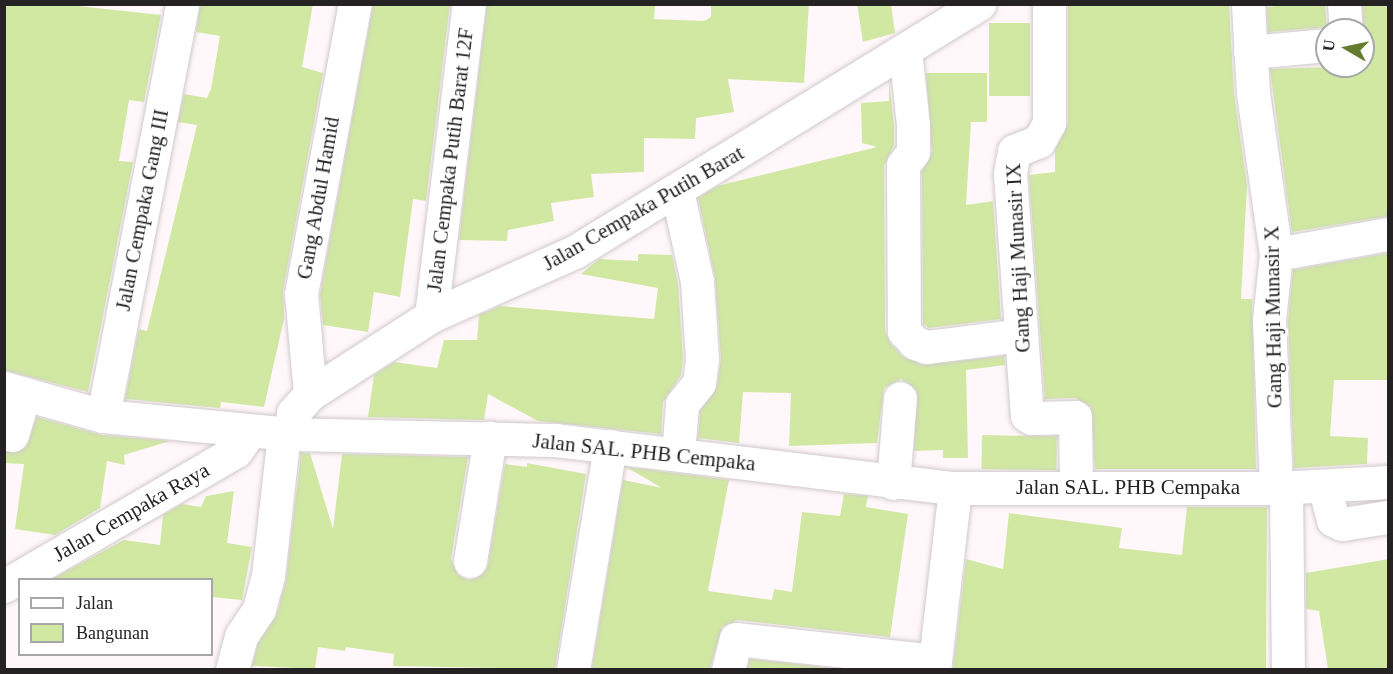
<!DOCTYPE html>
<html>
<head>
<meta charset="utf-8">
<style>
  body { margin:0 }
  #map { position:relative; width:1393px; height:674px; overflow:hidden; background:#fff7f9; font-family:Georgia,serif }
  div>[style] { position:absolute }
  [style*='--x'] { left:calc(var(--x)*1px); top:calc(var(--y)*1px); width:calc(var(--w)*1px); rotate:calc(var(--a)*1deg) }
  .building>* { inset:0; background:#d1e8a3; transform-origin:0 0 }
  .roads { filter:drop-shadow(0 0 2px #d0c9cb) drop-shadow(0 0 2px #d0c9cb) }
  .minor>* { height:33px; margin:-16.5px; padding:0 16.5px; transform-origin:16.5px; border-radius:16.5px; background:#fff }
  span { translate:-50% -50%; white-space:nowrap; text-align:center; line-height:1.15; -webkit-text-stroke:6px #fff; paint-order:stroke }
  .street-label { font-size:21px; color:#252223 }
  .frame { position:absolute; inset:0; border:6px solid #252223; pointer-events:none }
  .legend { position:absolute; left:18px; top:578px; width:195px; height:78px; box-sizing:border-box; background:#fff; border:2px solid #a8a7a7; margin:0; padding:8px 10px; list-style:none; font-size:18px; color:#252223 }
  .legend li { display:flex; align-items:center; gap:12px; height:30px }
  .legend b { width:30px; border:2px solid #a8a7a7 }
  .north { position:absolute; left:1315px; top:18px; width:60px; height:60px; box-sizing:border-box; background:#fff; border:2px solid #a8a7a7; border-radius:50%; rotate:279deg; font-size:16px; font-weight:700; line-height:24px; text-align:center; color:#252223 }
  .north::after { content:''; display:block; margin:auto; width:21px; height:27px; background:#667c2d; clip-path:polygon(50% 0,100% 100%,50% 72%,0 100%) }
</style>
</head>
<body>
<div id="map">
  <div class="building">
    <div style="clip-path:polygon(4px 4px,59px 4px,161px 15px,144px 102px,129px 100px,119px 161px,133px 162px,88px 392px,4px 370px)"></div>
    <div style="clip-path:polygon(200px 4px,313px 4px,302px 67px,323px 73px,283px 291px,284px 319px,264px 407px,221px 402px,220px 408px,125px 399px,139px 329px,147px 331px,197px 125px,178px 122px,184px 94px,207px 98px,211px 89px,220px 36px,196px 32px)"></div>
    <div style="clip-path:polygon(373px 4px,450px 4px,426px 201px,413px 199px,400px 297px,374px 292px,368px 332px,323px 325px,320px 295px)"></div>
    <div style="clip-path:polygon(487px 4px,655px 4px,654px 19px,704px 21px,711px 17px,711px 4px,809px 4px,804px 83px,728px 79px,734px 112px,696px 118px,695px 139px,644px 138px,644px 172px,591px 174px,594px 197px,551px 203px,554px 221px,508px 230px,507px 241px,459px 240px)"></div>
    <div style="clip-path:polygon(857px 4px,891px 4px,895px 33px,863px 42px)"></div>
    <div style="clip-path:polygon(1068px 4px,1229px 4px,1234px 94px,1247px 185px,1241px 299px,1252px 299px,1256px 469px,1095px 469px,1091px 407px,1075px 398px,1045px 399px,1029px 175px,1055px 172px,1055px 150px,1068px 124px)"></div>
    <div style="clip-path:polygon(1293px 4px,1325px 4px,1327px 27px,1268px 32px,1267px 7px)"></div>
    <div style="clip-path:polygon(1363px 4px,1389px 4px,1389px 216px,1292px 232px,1270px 69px,1363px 66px)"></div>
    <div style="left:1030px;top:23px;width:73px;height:41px;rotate:90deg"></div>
    <div style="clip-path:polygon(926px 73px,987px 73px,987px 122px,971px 122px,966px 205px,993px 201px,1001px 319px,929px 328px,923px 324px,922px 171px,932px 152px)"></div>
    <div style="clip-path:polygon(889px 81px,894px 126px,894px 146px,884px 165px,885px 331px,890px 343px,902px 356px,922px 365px,1004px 356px,1005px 365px,966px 370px,968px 458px,943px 458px,943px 450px,914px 451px,917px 391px,901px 379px,884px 388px,877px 443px,789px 446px,791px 393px,743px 392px,739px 443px,698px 438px,700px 411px,717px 386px,721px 358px,715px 277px,698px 198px,717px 186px,877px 147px,862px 143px,861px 103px,889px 101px)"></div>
    <div style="clip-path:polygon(1389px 253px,1389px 380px,1334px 380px,1330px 436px,1368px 438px,1367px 464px,1294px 468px,1288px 321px,1293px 270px)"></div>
    <div style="clip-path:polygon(638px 254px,672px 255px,678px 284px,683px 358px,681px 375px,663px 402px,661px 434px,538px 421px,488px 394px,484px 420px,368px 417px,374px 375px,394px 362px,437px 368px,444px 340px,477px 340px,479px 315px,500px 306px,654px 319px,658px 288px,581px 274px,599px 259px,638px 261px)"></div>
    <div style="clip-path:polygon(37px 417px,101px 435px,170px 441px,124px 455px,125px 465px,107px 461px,100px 508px,55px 535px,15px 529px,24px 464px,4px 463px,4px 452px,25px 448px)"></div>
    <div style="left:982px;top:435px;width:75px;height:34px;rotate:1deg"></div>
    <div style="clip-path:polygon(301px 453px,310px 453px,333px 529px,342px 454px,468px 457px,451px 559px,458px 575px,468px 580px,477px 578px,488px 565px,505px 464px,527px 467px,527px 463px,586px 474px,555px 669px,393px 666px,394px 654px,346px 647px,345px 651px,318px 647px,315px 669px,252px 666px,258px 644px,277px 614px,286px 581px)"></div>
    <div style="clip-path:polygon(626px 467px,729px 480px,708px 591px,772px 600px,774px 589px,792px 592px,802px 512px,840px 516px,844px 494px,868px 496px,866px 507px,908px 514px,890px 637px,738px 620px,722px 627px,710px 669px,592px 669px,623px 480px,662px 488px)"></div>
    <div style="clip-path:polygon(234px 491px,227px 543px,252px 547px,242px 600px,212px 597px,212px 579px,52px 579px,124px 540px,160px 545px,163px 515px,182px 504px,201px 507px,206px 496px)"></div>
    <div style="clip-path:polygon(1187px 507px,1267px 507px,1266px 669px,953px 669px,966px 559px,1003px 569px,1009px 513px,1122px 528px,1119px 548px,1182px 555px)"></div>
    <div style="clip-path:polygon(1389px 559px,1389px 669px,1328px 669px,1319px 611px,1306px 609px,1306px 573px)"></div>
    <div style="clip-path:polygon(750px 659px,841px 669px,755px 669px,748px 668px)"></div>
  </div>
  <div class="roads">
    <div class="minor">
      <div style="--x:1049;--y:4;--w:119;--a:90"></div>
      <div style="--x:1049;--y:123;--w:21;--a:119"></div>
      <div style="--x:1039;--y:141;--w:27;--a:158"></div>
      <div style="--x:1014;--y:151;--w:23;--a:100"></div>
      <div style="--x:1010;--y:174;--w:242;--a:86"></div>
      <div style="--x:1027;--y:415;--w:6;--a:31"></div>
      <div style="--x:1032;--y:418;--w:43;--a:-1.3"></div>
      <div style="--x:1075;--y:417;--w:68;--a:89.2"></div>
      <div style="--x:1248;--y:4;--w:89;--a:86.8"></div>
      <div style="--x:1253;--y:93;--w:163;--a:81.9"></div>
      <div style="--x:1276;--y:254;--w:66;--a:96.1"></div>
      <div style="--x:1269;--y:320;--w:168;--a:87.6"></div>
      <div style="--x:1344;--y:4;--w:26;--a:86"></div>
      <div style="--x:905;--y:50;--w:75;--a:83.9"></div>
      <div style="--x:913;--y:125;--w:27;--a:90"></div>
      <div style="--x:913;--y:152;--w:16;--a:128"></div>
      <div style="--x:903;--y:165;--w:166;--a:89.7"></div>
      <div style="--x:904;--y:331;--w:16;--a:47"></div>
      <div style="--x:915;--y:343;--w:13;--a:18"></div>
      <div style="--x:927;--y:347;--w:95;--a:-7.3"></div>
      <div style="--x:1250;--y:52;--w:77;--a:-5.2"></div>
      <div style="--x:677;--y:191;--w:92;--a:77.5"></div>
      <div style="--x:697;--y:281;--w:78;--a:86.3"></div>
      <div style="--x:702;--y:359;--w:24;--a:97"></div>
      <div style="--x:699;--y:383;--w:27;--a:129"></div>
      <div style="--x:682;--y:404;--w:50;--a:94.6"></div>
      <div style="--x:1276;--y:254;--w:114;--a:-10.1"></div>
      <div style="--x:431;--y:316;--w:314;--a:-83.1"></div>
      <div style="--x:4;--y:388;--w:103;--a:15.8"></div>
      <div style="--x:103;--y:416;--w:188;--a:5.5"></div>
      <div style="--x:290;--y:434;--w:266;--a:1.3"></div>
      <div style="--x:556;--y:440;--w:402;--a:6.9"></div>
      <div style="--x:955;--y:488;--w:321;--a:0"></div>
      <div style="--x:1276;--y:488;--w:112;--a:-3.1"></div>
      <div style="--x:310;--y:394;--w:100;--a:-95.1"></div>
      <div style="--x:301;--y:294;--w:295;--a:-79.5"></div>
      <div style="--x:103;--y:416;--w:420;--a:-79.1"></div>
      <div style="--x:290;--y:434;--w:21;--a:-82"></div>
      <div style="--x:293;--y:413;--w:25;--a:-48"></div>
      <div style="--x:310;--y:394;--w:144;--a:-32.8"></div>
      <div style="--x:431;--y:316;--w:159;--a:-24.1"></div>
      <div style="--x:576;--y:251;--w:473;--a:-31.5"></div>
      <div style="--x:12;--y:435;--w:43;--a:-73.7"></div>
      <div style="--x:893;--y:483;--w:85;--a:-85.3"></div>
      <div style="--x:1324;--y:486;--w:35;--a:75"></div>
      <div style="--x:1333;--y:520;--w:10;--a:24"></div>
      <div style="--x:1342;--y:524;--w:47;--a:-8.7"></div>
      <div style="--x:1286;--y:487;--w:183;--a:89.4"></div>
      <div style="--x:470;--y:561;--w:125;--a:-80.8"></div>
      <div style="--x:4;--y:586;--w:268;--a:-30.2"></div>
      <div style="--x:236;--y:451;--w:24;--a:-55"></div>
      <div style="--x:232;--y:670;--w:35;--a:-75"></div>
      <div style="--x:241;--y:636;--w:32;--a:-56"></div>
      <div style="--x:259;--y:609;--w:34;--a:-75"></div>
      <div style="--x:268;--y:576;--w:144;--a:-83.6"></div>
      <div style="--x:573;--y:670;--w:227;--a:-80.6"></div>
      <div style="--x:728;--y:670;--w:32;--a:-76"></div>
      <div style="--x:736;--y:639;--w:200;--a:6.3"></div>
      <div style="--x:934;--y:670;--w:183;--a:-83.4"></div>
    </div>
  </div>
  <div class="street-label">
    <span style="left:450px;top:160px;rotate:-83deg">Jalan Cempaka Putih Barat 12F</span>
    <span style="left:318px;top:198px;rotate:-80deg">Gang Abdul Hamid</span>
    <span style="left:643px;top:208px;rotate:-30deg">Jalan Cempaka Putih Barat</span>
    <span style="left:142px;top:210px;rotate:-79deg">Jalan Cempaka Gang III</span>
    <span style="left:1018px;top:258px;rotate:-93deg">Gang Haji Munasir IX</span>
    <span style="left:1273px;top:317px;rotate:-91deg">Gang Haji Munasir X</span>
    <span style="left:644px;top:452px;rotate:6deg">Jalan SAL. PHB Cempaka</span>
    <span style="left:1128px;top:487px">Jalan SAL. PHB Cempaka</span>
    <span style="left:131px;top:512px;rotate:-30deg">Jalan Cempaka Raya</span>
  </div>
  <div class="frame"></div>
  <ul class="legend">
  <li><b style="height:8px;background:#fff"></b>Jalan</li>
  <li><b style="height:16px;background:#d1e8a3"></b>Bangunan</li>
  </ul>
  <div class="north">U</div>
</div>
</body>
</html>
